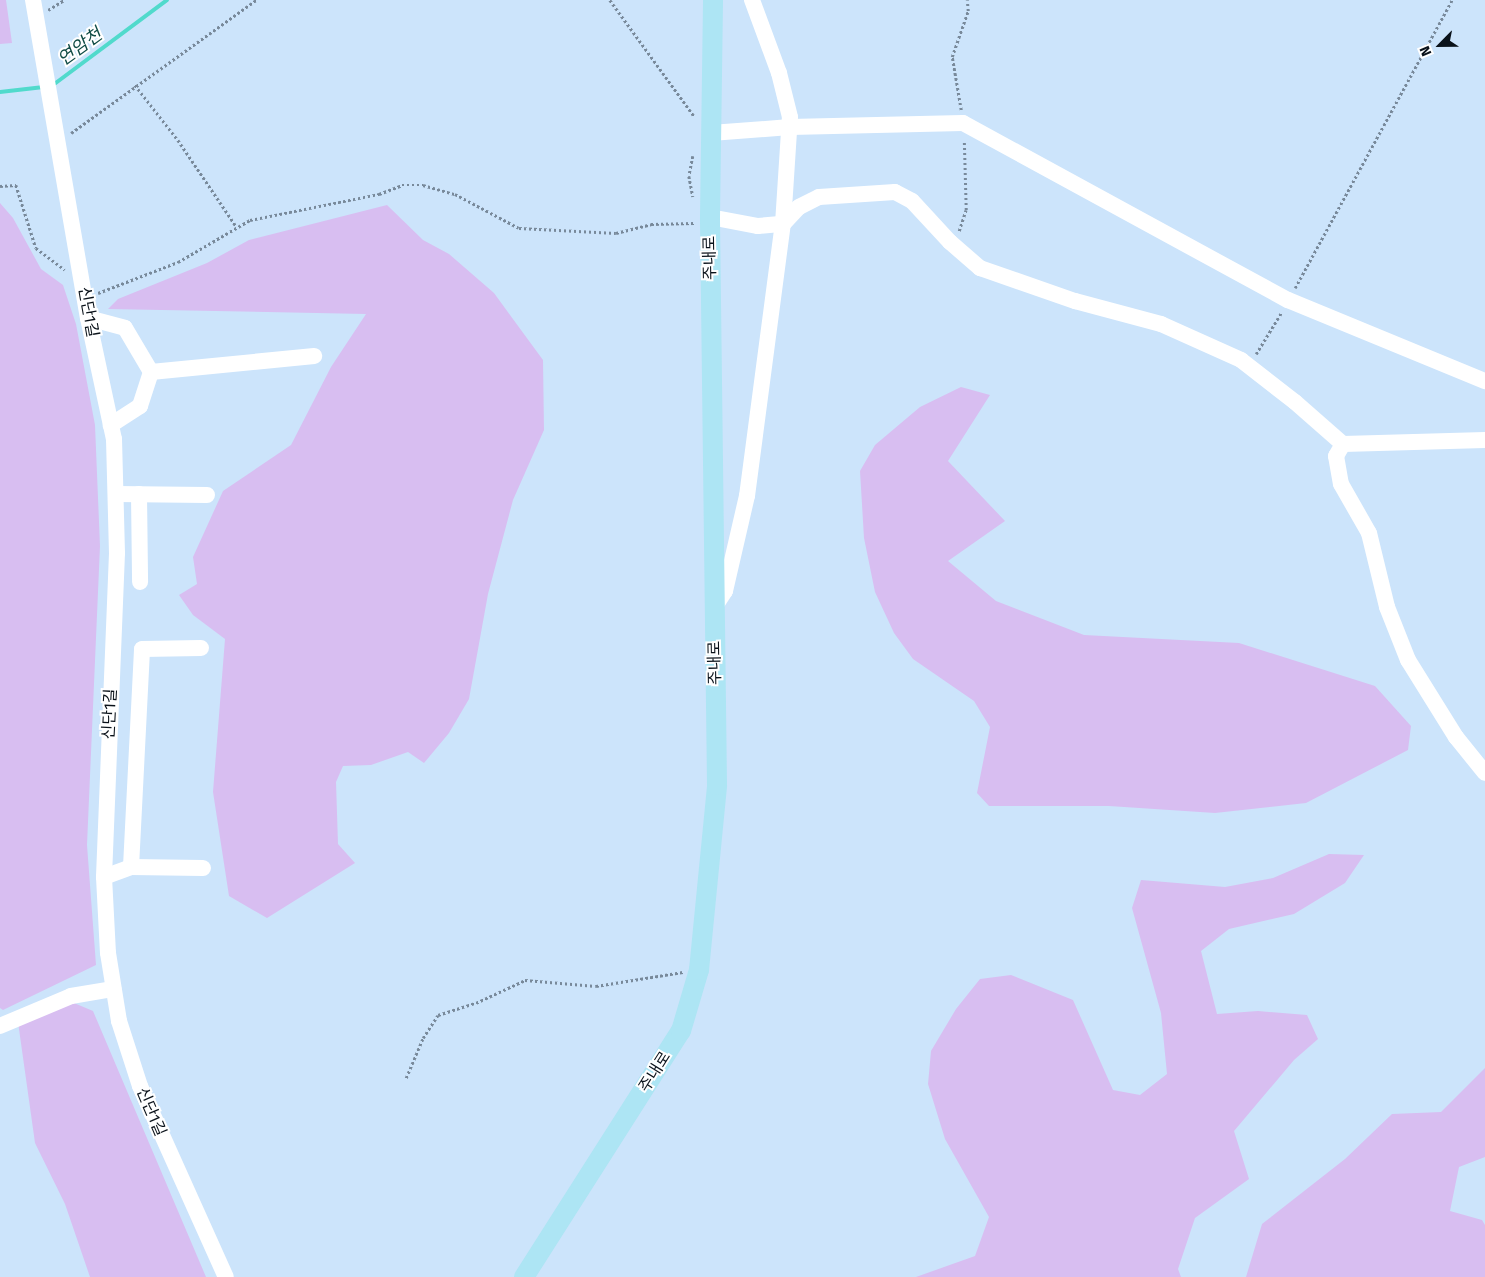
<!DOCTYPE html>
<html>
<head>
<meta charset="utf-8">
<style>
  body { margin:0 }
  #map { position:relative; width:1485px; height:1277px; overflow:hidden; background:#cce4fb; font-family:"Fira Sans","Noto Sans KR",sans-serif }
  div>[style] { position:absolute }
  [style*='--x'] { left:calc(var(--x)*1px); top:calc(var(--y)*1px); width:calc(var(--w)*1px); rotate:calc(var(--a)*1deg) }
  .green>* { inset:0; background:#d8bef1 }
  .stream>* { height:4px; margin:-2px; padding:0 2px; transform-origin:2px; border-radius:2px; background:#51dacc }
  .path>* { height:2.5px; margin-top:-1.25px; transform-origin:0; background:repeating-linear-gradient(90deg,#78899a 0 2.5px,transparent 0 5px) }
  .minor>* { height:16px; margin:-8px; padding:0 8px; transform-origin:8px; border-radius:8px; background:#fff }
  .major>* { height:20px; margin:-10px; padding:0 10px; transform-origin:10px; border-radius:10px; background:#ade5f4 }
  span { translate:-50% -50%; white-space:nowrap; text-align:center; line-height:1.15; -webkit-text-stroke:4px #fff; paint-order:stroke }
  .street-label { font-size:16px; color:#0a121a }
  .water-label { font-size:18px; color:#104c46; font-style:italic }
  .north { position:absolute; left:1415px; top:20px; width:50px; height:50px; -webkit-text-stroke:4px #fff; paint-order:stroke; rotate:247deg; font-size:14px; font-weight:700; line-height:20px; text-align:center; color:#0a121a }
  .north::after { content:''; display:block; margin:auto; width:18px; height:22px; background:#0a121a; clip-path:polygon(50% 0,100% 100%,50% 72%,0 100%) }
</style>
</head>
<body>
<div id="map">
  <div class="green">
    <div style="clip-path:polygon(0 0,6px 0,12px 43px,0 44px)"></div>
    <div style="clip-path:polygon(0 203px,13px 218px,41px 269px,63px 285px,76px 324px,95px 425px,100px 546px,87px 845px,96px 965px,3px 1010px,0 1008px)"></div>
    <div style="clip-path:polygon(387px 205px,423px 240px,449px 254px,494px 293px,543px 360px,544px 430px,513px 500px,488px 594px,469px 699px,449px 733px,424px 763px,408px 752px,371px 765px,343px 766px,336px 782px,338px 844px,355px 863px,267px 918px,229px 896px,213px 792px,225px 639px,193px 615px,179px 595px,197px 584px,193px 557px,223px 491px,291px 445px,331px 367px,366px 314px,108px 309px,118px 299px,207px 263px,249px 240px)"></div>
    <div style="clip-path:polygon(961px 387px,990px 395px,948px 461px,1005px 521px,948px 561px,996px 601px,1084px 635px,1239px 643px,1375px 686px,1411px 726px,1408px 750px,1306px 803px,1215px 813px,1109px 806px,989px 806px,977px 793px,990px 727px,974px 701px,913px 659px,894px 633px,875px 592px,864px 538px,860px 471px,875px 445px,920px 407px)"></div>
    <div style="clip-path:polygon(1329px 854px,1364px 855px,1345px 883px,1294px 914px,1229px 929px,1201px 951px,1217px 1014px,1258px 1011px,1307px 1015px,1318px 1039px,1294px 1060px,1234px 1131px,1249px 1179px,1195px 1218px,1178px 1269px,1181px 1277px,916px 1277px,975px 1256px,989px 1217px,945px 1139px,928px 1084px,931px 1051px,956px 1009px,980px 979px,1011px 975px,1073px 1000px,1113px 1090px,1140px 1095px,1167px 1074px,1161px 1013px,1132px 908px,1141px 880px,1225px 887px,1273px 878px)"></div>
    <div style="clip-path:polygon(74px 1003px,93px 1011px,206px 1277px,90px 1277px,65px 1204px,35px 1143px,18px 1022px)"></div>
    <div style="clip-path:polygon(1485px 1068px,1485px 1157px,1459px 1167px,1450px 1211px,1482px 1220px,1485px 1225px,1485px 1277px,1246px 1277px,1262px 1224px,1345px 1159px,1392px 1114px,1441px 1112px)"></div>
  </div>
  <div class="stream">
    <div style="--x:53;--y:85;--w:142;--a:-36.7"></div>
    <div style="--x:0;--y:92;--w:44;--a:-6.5"></div>
  </div>
  <div class="path">
    <div style="--x:610;--y:0;--w:143;--a:54.1"></div>
    <div style="--x:48;--y:10;--w:19;--a:-32"></div>
    <div style="--x:135;--y:85;--w:70;--a:52"></div>
    <div style="--x:178;--y:140;--w:104;--a:56"></div>
    <div style="--x:961;--y:110;--w:54;--a:-99.6"></div>
    <div style="--x:952;--y:57;--w:49;--a:-70.8"></div>
    <div style="--x:968;--y:11;--w:11;--a:-95"></div>
    <div style="--x:71;--y:133;--w:228;--a:-35.7"></div>
    <div style="--x:693;--y:156;--w:20;--a:101"></div>
    <div style="--x:689;--y:176;--w:21;--a:79"></div>
    <div style="--x:0;--y:186;--w:16;--a:-4"></div>
    <div style="--x:16;--y:185;--w:66;--a:72.4"></div>
    <div style="--x:36;--y:248;--w:36;--a:37"></div>
    <div style="--x:959;--y:231;--w:22;--a:-72"></div>
    <div style="--x:966;--y:210;--w:70;--a:-91.6"></div>
    <div style="--x:1295;--y:288;--w:328;--a:-61.4"></div>
    <div style="--x:98;--y:293;--w:86;--a:-21.2"></div>
    <div style="--x:178;--y:262;--w:83;--a:-30.3"></div>
    <div style="--x:250;--y:220;--w:132;--a:-11.4"></div>
    <div style="--x:379;--y:194;--w:25;--a:-21"></div>
    <div style="--x:402;--y:185;--w:21;--a:0"></div>
    <div style="--x:423;--y:185;--w:33;--a:16"></div>
    <div style="--x:455;--y:194;--w:72;--a:28"></div>
    <div style="--x:519;--y:228;--w:97;--a:3"></div>
    <div style="--x:616;--y:233;--w:36;--a:-14"></div>
    <div style="--x:651;--y:224;--w:43;--a:-1.3"></div>
    <div style="--x:1256;--y:354;--w:48;--a:-58.6"></div>
    <div style="--x:406;--y:1078;--w:43;--a:-67"></div>
    <div style="--x:423;--y:1038;--w:27;--a:-57"></div>
    <div style="--x:438;--y:1015;--w:40;--a:-18"></div>
    <div style="--x:476;--y:1003;--w:54;--a:-25.1"></div>
    <div style="--x:525;--y:980;--w:71;--a:4.8"></div>
    <div style="--x:596;--y:986;--w:88;--a:-9.1"></div>
  </div>
  <div class="minor">
    <div style="--x:33;--y:0;--w:323;--a:80.2"></div>
    <div style="--x:88;--y:318;--w:124;--a:77.9"></div>
    <div style="--x:114;--y:439;--w:114;--a:88.5"></div>
    <div style="--x:117;--y:553;--w:324;--a:92.3"></div>
    <div style="--x:104;--y:877;--w:76;--a:87"></div>
    <div style="--x:108;--y:953;--w:69;--a:80.8"></div>
    <div style="--x:119;--y:1021;--w:68;--a:72.1"></div>
    <div style="--x:140;--y:1086;--w:209;--a:65.8"></div>
    <div style="--x:711;--y:133;--w:79;--a:-4.3"></div>
    <div style="--x:790;--y:127;--w:173;--a:-1.3"></div>
    <div style="--x:963;--y:123;--w:370;--a:28.6"></div>
    <div style="--x:1288;--y:300;--w:213;--a:22.4"></div>
    <div style="--x:710;--y:217;--w:49;--a:10.6"></div>
    <div style="--x:758;--y:226;--w:25;--a:-5"></div>
    <div style="--x:783;--y:224;--w:23;--a:-47"></div>
    <div style="--x:799;--y:207;--w:22;--a:-27"></div>
    <div style="--x:819;--y:197;--w:76;--a:-3.8"></div>
    <div style="--x:895;--y:192;--w:19;--a:28"></div>
    <div style="--x:912;--y:201;--w:56;--a:47.2"></div>
    <div style="--x:950;--y:242;--w:40;--a:41"></div>
    <div style="--x:980;--y:268;--w:101;--a:19.2"></div>
    <div style="--x:1075;--y:301;--w:89;--a:15"></div>
    <div style="--x:1161;--y:324;--w:88;--a:24.2"></div>
    <div style="--x:1241;--y:360;--w:68;--a:37.9"></div>
    <div style="--x:1295;--y:402;--w:64;--a:41.2"></div>
    <div style="--x:1343;--y:444;--w:142;--a:-1.6"></div>
    <div style="--x:88;--y:318;--w:38;--a:15"></div>
    <div style="--x:125;--y:328;--w:51;--a:59.4"></div>
    <div style="--x:151;--y:372;--w:36;--a:108"></div>
    <div style="--x:140;--y:406;--w:35;--a:147"></div>
    <div style="--x:151;--y:372;--w:164;--a:-5.6"></div>
    <div style="--x:1343;--y:444;--w:14;--a:120"></div>
    <div style="--x:1336;--y:456;--w:28;--a:80"></div>
    <div style="--x:1341;--y:484;--w:56;--a:60.3"></div>
    <div style="--x:1369;--y:533;--w:76;--a:76.3"></div>
    <div style="--x:1387;--y:607;--w:57;--a:68.4"></div>
    <div style="--x:1408;--y:660;--w:91;--a:58.1"></div>
    <div style="--x:1456;--y:737;--w:46;--a:51.1"></div>
    <div style="--x:116;--y:494;--w:91;--a:0.6"></div>
    <div style="--x:139;--y:494;--w:88;--a:89.3"></div>
    <div style="--x:714;--y:608;--w:20;--a:-57"></div>
    <div style="--x:725;--y:591;--w:98;--a:-77"></div>
    <div style="--x:747;--y:496;--w:274;--a:-82.5"></div>
    <div style="--x:783;--y:224;--w:107;--a:-86.3"></div>
    <div style="--x:790;--y:117;--w:45;--a:-104"></div>
    <div style="--x:779;--y:73;--w:78;--a:-110.3"></div>
    <div style="--x:131;--y:867;--w:218;--a:-87.1"></div>
    <div style="--x:142;--y:649;--w:59;--a:-1"></div>
    <div style="--x:104;--y:877;--w:29;--a:-20"></div>
    <div style="--x:131;--y:867;--w:72;--a:0.8"></div>
    <div style="--x:0;--y:1026;--w:77;--a:-22.9"></div>
    <div style="--x:71;--y:996;--w:43;--a:-9.5"></div>
  </div>
  <div class="major">
    <div style="--x:524;--y:1277;--w:292;--a:-57.5"></div>
    <div style="--x:681;--y:1031;--w:64;--a:-73.6"></div>
    <div style="--x:699;--y:970;--w:186;--a:-84.4"></div>
    <div style="--x:717;--y:785;--w:568;--a:-90.71"></div>
    <div style="--x:710;--y:217;--w:217;--a:-89.2"></div>
  </div>
  <div class="street-label">
    <span style="left:710px;top:258px;rotate:-91deg">주내로</span>
    <span style="left:88px;top:312px;rotate:80deg">신단1길</span>
    <span style="left:715px;top:663px;rotate:-91deg">주내로</span>
    <span style="left:110px;top:714px;rotate:-87deg">신단1길</span>
    <span style="left:655px;top:1072px;rotate:-58deg">주내로</span>
    <span style="left:151px;top:1112px;rotate:67deg">신단1길</span>
  </div>
  <div class="water-label">
    <span style="left:80px;top:47px;rotate:-36deg">연암천</span>
  </div>
  <div class="north">N</div>
</div>
</body>
</html>
